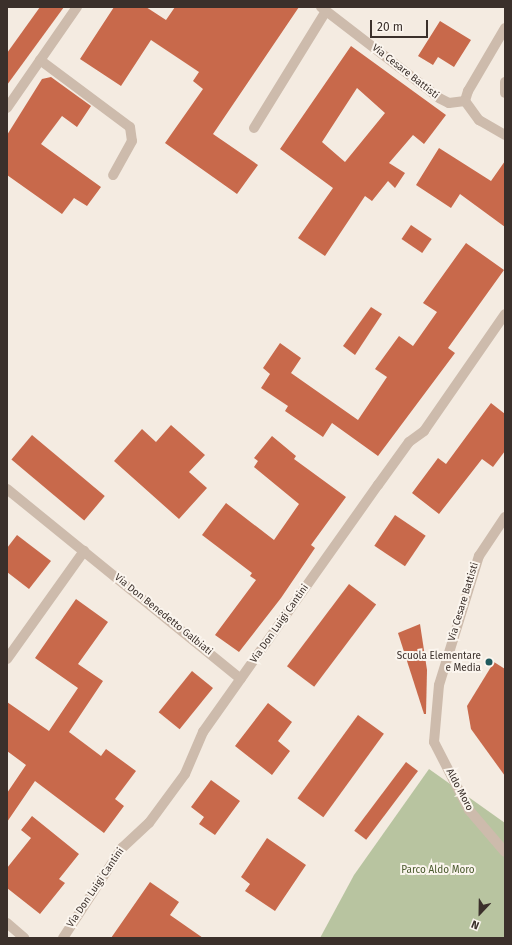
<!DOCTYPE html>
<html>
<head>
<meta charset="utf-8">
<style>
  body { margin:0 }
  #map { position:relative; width:512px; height:945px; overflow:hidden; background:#f4ebe1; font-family:"Fira Sans",sans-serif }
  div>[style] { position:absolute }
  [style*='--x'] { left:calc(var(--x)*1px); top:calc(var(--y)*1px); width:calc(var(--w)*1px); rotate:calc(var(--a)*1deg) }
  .green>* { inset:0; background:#b8c4a0 }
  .building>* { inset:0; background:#c8694b; transform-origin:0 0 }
  .service>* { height:10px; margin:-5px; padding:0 5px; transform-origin:5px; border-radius:5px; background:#cdbbac }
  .pedestrian>* { height:10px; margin:-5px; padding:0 5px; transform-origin:5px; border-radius:5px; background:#cdbbac }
  .minor>* { height:10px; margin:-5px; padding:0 5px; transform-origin:5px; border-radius:5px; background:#cdbbac }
  .tertiary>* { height:10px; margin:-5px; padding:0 5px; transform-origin:5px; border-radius:5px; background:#cdbbac }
  .dots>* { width:11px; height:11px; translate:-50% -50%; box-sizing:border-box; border:2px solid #fbf5ee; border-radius:50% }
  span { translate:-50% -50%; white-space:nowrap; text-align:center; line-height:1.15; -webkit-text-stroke:4px #fbf5ee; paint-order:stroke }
  .street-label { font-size:10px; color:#3b302b }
  .poi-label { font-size:10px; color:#3b302b }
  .right { translate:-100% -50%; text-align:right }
  .park-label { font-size:10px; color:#4a5a2e }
  .frame { position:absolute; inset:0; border:8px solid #3b302b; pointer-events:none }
  .north { position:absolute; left:460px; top:893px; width:40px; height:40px; -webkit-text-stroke:3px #fbf5ee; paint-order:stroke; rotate:202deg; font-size:11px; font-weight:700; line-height:16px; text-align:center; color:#3b302b }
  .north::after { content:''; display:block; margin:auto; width:14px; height:18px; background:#3b302b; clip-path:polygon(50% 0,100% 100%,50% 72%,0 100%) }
  .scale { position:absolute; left:370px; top:20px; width:58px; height:18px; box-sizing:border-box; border:2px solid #3b302b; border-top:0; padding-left:5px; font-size:12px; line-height:14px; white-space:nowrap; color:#3b302b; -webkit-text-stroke:3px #fbf5ee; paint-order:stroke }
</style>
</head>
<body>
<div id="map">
  <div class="green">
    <div style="clip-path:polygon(429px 769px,505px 823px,505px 938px,320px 938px,354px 875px)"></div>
  </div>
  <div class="building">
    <div style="clip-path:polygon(40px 7px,64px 7px,7px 85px,7px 53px)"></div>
    <div style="clip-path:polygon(114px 7px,146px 7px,166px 20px,175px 7px,299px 7px,213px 134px,258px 165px,237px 194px,165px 143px,203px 89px,193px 81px,199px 72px,151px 40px,121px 86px,80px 59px)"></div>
    <div style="clip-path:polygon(440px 21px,471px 40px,454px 67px,438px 57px,433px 65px,418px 56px)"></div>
    <div style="clip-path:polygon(evenodd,351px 46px,446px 115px,424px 144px,413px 135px,389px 163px,405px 173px,395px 188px,388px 181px,372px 201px,365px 196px,325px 256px,298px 238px,333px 188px,280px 149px,351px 46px,357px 88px,385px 113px,345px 162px,322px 142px,357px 88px)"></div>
    <div style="clip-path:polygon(51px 77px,91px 106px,77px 127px,62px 116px,41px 144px,101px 187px,87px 206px,74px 198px,62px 214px,7px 175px,7px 135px,42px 79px)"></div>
    <div style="clip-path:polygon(439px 148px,491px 181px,505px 161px,505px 227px,460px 194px,451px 208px,416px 185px)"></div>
    <div style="left:411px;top:225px;width:25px;height:17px;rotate:34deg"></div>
    <div style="clip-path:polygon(466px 243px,504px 270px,448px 348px,455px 353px,378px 456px,332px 423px,323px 437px,285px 411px,288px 406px,261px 388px,270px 374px,263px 368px,280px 343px,301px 358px,291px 373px,358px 420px,387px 377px,375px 369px,399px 336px,413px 346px,437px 312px,423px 303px)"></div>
    <div style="clip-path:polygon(371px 307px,382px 314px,355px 355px,343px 346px)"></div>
    <div style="clip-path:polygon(491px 403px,505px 414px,505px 451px,493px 467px,482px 459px,439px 514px,412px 493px,438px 458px,446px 464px)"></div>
    <div style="clip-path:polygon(171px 425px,205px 455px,189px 472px,207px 488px,179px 519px,114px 461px,142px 429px,156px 442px)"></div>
    <div style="left:32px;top:435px;width:95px;height:32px;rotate:40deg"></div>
    <div style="clip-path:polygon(272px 436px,296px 456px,294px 459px,346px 497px,311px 545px,315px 548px,281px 598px,239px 652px,215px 635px,256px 580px,250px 576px,252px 573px,202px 535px,226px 503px,274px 540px,299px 504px,254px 467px,258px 461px,254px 458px)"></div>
    <div style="left:395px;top:515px;width:37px;height:37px;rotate:34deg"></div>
    <div style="clip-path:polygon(17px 535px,51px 561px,29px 589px,7px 572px,7px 548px)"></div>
    <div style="left:349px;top:584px;width:34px;height:103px;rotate:37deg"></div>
    <div style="clip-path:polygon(76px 599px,108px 622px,78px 664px,103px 681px,69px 732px,101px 756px,106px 749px,136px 771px,115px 799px,124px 806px,104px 833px,35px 781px,7px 822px,7px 793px,26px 765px,7px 751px,7px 702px,49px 731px,78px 688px,35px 658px)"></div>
    <div style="clip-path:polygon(420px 624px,427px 670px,426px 714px,424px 714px,398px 633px)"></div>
    <div style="clip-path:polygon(494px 662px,505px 669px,505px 776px,471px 729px,467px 706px)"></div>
    <div style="left:192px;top:671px;width:27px;height:53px;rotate:39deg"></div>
    <div style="clip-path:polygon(268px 703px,292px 722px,278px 741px,290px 751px,272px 775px,235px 746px)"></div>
    <div style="left:358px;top:715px;width:32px;height:103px;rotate:36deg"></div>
    <div style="left:406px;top:762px;width:15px;height:86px;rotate:37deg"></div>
    <div style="clip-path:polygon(211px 780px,240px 801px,215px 835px,199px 824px,204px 817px,191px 807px)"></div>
    <div style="clip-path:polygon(32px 816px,79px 854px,59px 879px,65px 883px,40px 914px,7px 888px,7px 868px,31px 838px,21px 830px)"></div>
    <div style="clip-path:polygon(267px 838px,306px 865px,275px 911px,245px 891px,250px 884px,241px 877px)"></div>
    <div style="clip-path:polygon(150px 882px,179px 902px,170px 915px,203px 938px,111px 938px)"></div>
  </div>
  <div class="service">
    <div style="--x:40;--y:60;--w:112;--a:36.7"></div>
    <div style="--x:130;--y:127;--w:14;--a:82"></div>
    <div style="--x:132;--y:141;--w:39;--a:119"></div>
    <div style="--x:505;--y:82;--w:11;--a:90"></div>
  </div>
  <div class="pedestrian">
    <div style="--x:434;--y:742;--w:76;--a:62.8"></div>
    <div style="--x:469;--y:810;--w:55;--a:49.4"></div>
  </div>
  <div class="minor">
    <div style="--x:321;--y:7;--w:149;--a:37.6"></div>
    <div style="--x:439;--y:98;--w:11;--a:27"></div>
    <div style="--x:449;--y:103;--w:16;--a:-7"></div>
    <div style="--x:7;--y:108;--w:123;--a:-55.3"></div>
    <div style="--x:254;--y:128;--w:137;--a:-58.4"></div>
    <div style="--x:7;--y:489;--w:301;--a:39.1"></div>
    <div style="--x:7;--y:659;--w:133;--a:-54.5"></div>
    <div style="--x:434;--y:742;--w:57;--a:-85"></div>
    <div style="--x:439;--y:685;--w:135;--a:-72.8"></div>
    <div style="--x:479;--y:556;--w:47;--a:-56.3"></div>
    <div style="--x:7;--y:923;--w:23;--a:41"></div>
    <div style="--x:63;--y:938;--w:108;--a:-56.8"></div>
    <div style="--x:122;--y:848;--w:37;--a:-43"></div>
    <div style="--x:149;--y:823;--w:61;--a:-53.7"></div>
    <div style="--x:185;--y:774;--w:46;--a:-66.8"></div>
    <div style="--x:203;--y:732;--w:303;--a:-54.7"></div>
    <div style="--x:378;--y:485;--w:53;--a:-54.2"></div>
    <div style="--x:409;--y:442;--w:19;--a:-36"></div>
    <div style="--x:424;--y:431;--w:142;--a:-55.3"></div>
  </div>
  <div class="tertiary">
    <div style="--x:505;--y:28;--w:73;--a:120.4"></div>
    <div style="--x:468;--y:91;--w:10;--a:107"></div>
    <div style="--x:465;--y:101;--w:24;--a:54"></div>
    <div style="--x:479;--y:120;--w:30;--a:30"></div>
  </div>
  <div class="dots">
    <div style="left:489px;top:662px;background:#1f5a5e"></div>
  </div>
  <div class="street-label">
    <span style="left:405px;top:72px;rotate:38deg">Via Cesare Battisti</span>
    <span style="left:464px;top:602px;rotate:-73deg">Via Cesare Battisti</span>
    <span style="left:163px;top:615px;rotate:39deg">Via Don Benedetto Galbiati</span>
    <span style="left:280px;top:624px;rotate:-55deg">Via Don Luigi Cantini</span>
    <span style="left:459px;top:790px;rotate:62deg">Aldo Moro</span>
    <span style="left:96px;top:888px;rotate:-56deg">Via Don Luigi Cantini</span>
  </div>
  <div class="poi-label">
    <span class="right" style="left:481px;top:662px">Scuola Elementare<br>e Media</span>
  </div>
  <div class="park-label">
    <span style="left:438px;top:871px">Parco Aldo Moro</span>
  </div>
  <div class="frame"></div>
  <div class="north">N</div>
  <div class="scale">20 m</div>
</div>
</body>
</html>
